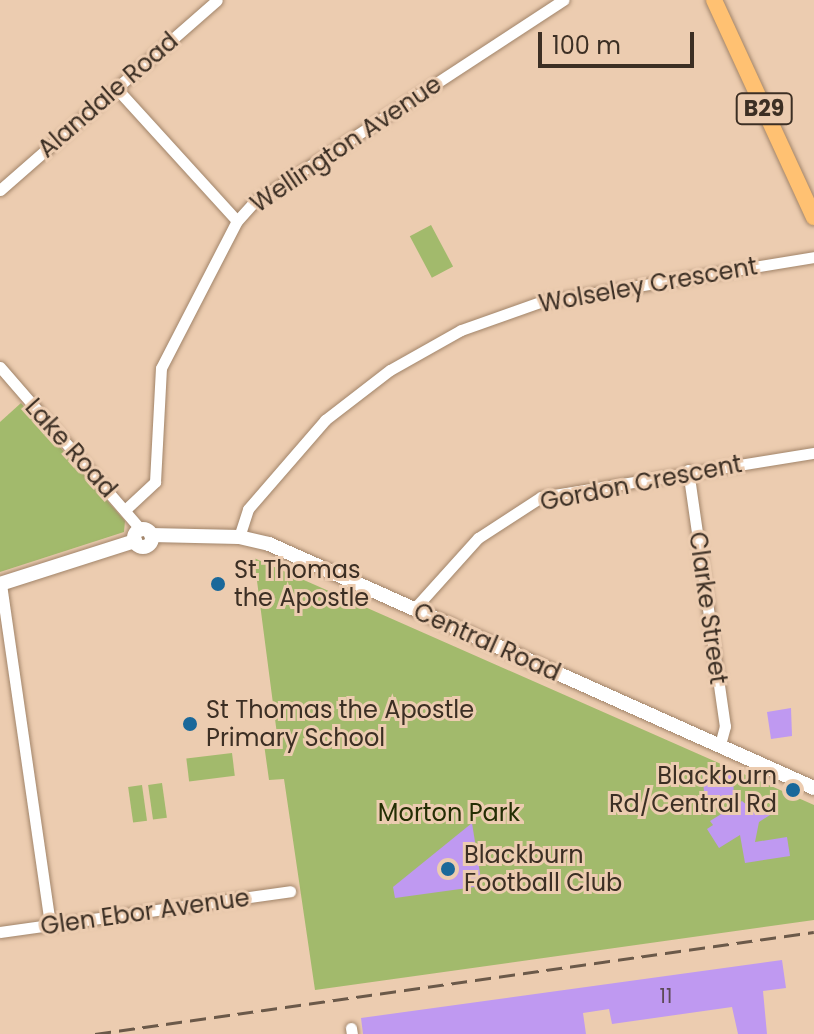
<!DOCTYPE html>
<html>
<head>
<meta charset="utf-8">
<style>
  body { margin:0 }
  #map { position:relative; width:814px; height:1034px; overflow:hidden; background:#ecccb0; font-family:Poppins,sans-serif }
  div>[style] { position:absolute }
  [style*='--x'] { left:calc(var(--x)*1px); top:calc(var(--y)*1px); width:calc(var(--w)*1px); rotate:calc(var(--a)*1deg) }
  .green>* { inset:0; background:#a2ba6c; transform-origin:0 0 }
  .building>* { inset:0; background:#bf99f1 }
  .roads { filter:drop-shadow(0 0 2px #a18469) drop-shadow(0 0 2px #a18469) }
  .minor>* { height:11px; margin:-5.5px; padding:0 5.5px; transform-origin:5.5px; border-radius:5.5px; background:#fff }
  .tertiary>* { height:14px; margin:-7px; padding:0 7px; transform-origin:7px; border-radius:7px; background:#fff }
  .tertiary>.ring { margin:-7px; padding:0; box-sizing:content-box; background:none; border:14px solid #fff; border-radius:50% }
  .primary>* { height:16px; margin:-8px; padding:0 8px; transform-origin:8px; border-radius:8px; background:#ffc172 }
  .rail>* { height:3px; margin-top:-1.5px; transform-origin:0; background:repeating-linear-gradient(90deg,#6b5949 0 16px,transparent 0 24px) }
  .dots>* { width:22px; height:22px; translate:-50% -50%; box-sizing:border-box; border:4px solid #ecccb0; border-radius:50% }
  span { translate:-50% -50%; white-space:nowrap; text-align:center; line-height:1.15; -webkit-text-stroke:6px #ecccb0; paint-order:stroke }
  .number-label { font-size:20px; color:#5d4a57 }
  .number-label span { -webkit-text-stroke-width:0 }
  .shield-label span { padding:2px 6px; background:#ecccb0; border:2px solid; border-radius:6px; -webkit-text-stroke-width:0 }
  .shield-label { font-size:22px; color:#3c2f24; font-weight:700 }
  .street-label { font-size:24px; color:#3c2f24 }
  .poi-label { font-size:24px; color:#3c2f24 }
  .left { translate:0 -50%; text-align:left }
  .right { translate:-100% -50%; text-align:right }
  .park-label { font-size:24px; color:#232e04 }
  .scale { position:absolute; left:538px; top:32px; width:156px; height:36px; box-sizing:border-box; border:4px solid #3c2f24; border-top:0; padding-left:10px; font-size:24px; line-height:28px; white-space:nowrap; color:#3c2f24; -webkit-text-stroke:6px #ecccb0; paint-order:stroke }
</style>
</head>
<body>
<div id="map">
  <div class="green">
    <div style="left:431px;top:225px;width:47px;height:24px;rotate:62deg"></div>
    <div style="clip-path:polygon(21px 403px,125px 521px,124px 532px,0 572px,0 422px)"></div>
    <div style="clip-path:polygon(254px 558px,814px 805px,814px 920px,315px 990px,284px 779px,269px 780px,264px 744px,278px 742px)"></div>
    <div style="left:232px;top:753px;width:23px;height:46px;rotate:83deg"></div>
    <div style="left:162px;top:783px;width:35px;height:14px;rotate:82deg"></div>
    <div style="left:142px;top:785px;width:36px;height:14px;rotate:82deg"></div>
  </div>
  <div class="building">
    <div style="clip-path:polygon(791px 708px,792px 736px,771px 739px,767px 712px)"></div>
    <div style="clip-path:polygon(723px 768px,723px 774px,733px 773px,734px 800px,705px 803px,702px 770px)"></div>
    <div style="clip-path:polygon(742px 801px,753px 810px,763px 803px,770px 815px,759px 822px,755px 842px,787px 837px,790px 856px,745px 863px,740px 835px,719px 848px,707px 829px,713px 825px,710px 821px)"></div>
    <div style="clip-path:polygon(472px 823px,482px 886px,395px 898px,393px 887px)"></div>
    <div style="clip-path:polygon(782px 960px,786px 988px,763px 991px,767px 1034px,738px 1034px,732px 1007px,612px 1024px,609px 1009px,583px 1013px,586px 1034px,363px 1034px,361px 1018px)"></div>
  </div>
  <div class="roads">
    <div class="minor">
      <div style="--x:117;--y:89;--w:178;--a:47.7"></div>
      <div style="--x:0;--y:190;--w:288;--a:-41.2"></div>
      <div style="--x:0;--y:367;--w:216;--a:49.1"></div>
      <div style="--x:688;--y:470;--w:259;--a:81.8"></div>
      <div style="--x:725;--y:726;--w:20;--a:105"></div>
      <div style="--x:126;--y:509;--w:40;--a:-43"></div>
      <div style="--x:155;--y:482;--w:114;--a:-87"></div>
      <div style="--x:161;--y:368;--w:165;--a:-62.7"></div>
      <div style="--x:237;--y:221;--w:24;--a:-48"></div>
      <div style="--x:253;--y:203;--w:371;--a:-33.2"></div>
      <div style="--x:239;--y:537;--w:29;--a:-72"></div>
      <div style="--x:248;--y:509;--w:118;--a:-49.1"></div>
      <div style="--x:325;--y:420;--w:82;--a:-37.6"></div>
      <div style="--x:390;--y:370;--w:81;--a:-29.4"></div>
      <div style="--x:461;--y:330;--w:84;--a:-19.5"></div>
      <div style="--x:540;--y:302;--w:278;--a:-9.3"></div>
      <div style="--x:1;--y:584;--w:345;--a:81.8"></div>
      <div style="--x:414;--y:609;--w:96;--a:-48"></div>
      <div style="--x:478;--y:538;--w:75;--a:-33.1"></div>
      <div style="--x:541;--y:497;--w:277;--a:-9.2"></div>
      <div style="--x:0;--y:932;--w:293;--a:-8"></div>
      <div style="--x:351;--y:1028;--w:6;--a:81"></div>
    </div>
    <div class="tertiary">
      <div class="ring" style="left:134px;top:529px;width:4px;height:4px"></div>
      <div style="--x:151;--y:535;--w:88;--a:1.3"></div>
      <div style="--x:239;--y:537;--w:31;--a:13"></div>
      <div style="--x:269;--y:544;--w:597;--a:24.12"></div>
      <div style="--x:0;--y:584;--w:142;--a:-17.7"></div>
    </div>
    <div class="primary">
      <div style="--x:714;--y:0;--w:239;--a:65.3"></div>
    </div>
  </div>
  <div class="rail">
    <div style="--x:95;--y:1034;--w:726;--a:-8.07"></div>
  </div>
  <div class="dots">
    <div style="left:218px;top:584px;background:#1a689a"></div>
    <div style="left:190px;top:724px;background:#1a689a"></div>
    <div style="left:793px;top:790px;background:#1a689a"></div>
    <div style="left:448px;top:869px;background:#1a689a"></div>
  </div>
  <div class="number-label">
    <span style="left:666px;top:996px">11</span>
  </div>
  <div class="shield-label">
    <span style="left:764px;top:109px">B29</span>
  </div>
  <div class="street-label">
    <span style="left:108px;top:95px;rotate:-41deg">Alandale Road</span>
    <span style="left:346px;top:144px;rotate:-34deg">Wellington Avenue</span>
    <span style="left:648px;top:285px;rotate:-10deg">Wolseley Crescent</span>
    <span style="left:71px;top:448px;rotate:48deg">Lake Road</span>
    <span style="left:641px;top:483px;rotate:-11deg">Gordon Crescent</span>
    <span style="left:708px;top:608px;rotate:82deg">Clarke Street</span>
    <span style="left:487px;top:642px;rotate:24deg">Central Road</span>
    <span style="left:145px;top:912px;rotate:-8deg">Glen Ebor Avenue</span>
  </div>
  <div class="poi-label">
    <span class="left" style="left:234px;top:584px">St Thomas<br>the Apostle</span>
    <span class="left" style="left:206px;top:724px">St Thomas the Apostle<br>Primary School</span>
    <span class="right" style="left:777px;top:790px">Blackburn<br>Rd/Central Rd</span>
    <span class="left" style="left:464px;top:869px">Blackburn<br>Football Club</span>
  </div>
  <div class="park-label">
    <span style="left:449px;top:813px">Morton Park</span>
  </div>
  <div class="scale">100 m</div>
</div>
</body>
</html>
